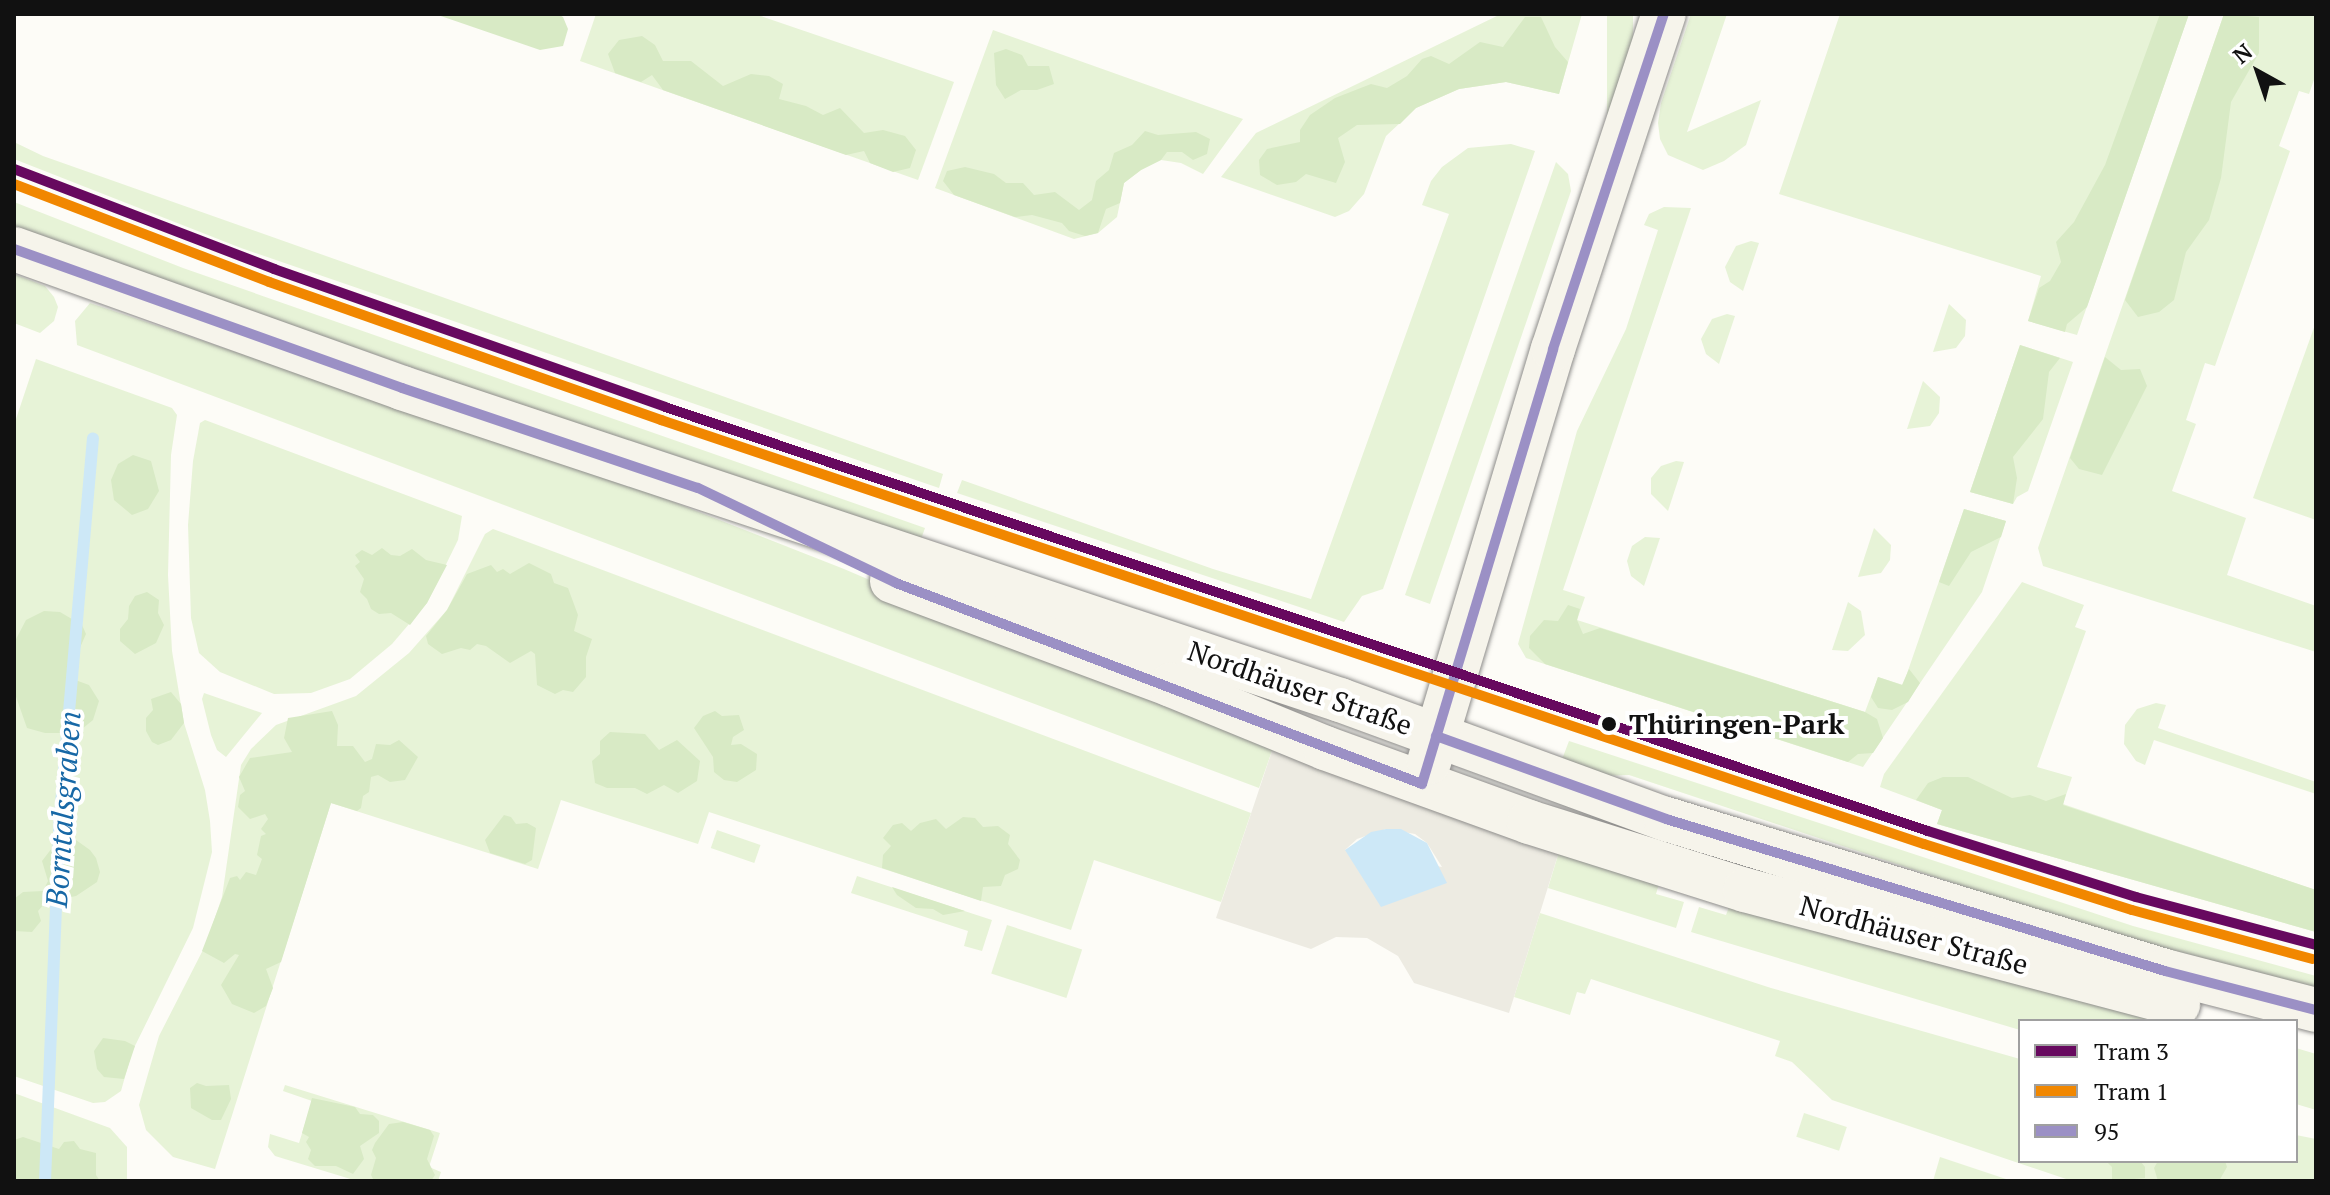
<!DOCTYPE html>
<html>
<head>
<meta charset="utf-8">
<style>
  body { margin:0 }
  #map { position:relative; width:2330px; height:1195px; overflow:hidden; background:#fdfcf7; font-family:"PT Serif",serif }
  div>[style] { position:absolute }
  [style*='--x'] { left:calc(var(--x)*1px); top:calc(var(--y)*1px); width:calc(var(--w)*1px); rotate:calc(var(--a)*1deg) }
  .green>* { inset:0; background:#e7f3d7; transform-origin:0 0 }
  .forest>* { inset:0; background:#d8eac5 }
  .plaza>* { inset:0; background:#edebe2 }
  .water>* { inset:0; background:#cde8f7 }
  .stream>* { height:12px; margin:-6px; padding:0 6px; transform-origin:6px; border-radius:6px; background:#cde8f7 }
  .roads { filter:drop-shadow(0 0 2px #8e8d8b) drop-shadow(0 0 2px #8e8d8b) }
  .secondary>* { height:44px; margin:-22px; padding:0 22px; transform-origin:22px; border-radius:22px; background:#f6f4eb }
  .bus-1>* { height:10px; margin:-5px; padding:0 5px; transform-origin:5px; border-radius:5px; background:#9b90c5 }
  .tram-1>* { height:10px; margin:-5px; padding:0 5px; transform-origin:5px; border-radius:5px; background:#67095f }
  .tram-2>* { height:10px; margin:-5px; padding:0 5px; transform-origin:5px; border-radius:5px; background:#f18700 }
  .dots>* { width:22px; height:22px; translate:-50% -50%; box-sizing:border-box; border:4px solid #fff; border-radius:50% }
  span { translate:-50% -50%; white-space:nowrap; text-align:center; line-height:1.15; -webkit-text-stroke:8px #fff; paint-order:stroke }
  .street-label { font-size:28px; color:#111 }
  .stop-label { font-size:28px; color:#111; font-weight:700 }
  .left { translate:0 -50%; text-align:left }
  .water-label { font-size:30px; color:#1768a6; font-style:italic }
  .frame { position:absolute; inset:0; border:16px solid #111; pointer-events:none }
  .legend { position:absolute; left:2018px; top:1019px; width:280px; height:144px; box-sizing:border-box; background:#fff; border:2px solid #a0a0a0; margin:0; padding:10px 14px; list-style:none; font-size:24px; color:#111 }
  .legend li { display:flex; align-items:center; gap:16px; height:40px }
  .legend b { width:40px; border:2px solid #a0a0a0 }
  .north { position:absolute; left:2218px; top:32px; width:80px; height:80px; -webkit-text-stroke:6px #fff; paint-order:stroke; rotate:320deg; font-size:22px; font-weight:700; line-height:32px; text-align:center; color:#111 }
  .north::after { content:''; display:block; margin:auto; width:28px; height:36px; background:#111; clip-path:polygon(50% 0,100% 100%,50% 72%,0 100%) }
</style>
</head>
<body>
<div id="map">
  <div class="green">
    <div style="clip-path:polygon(596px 14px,755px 14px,954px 82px,918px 180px,580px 61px)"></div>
    <div style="clip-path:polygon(1501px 14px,1582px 14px,1559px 94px,1506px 82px,1459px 89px,1416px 108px,1386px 136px,1364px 194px,1349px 211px,1335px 217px,1221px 177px,1256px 133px)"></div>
    <div style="left:1607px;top:14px;width:26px;height:109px"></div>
    <div style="clip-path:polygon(1691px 14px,1727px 14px,1687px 132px,1761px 100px,1746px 145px,1724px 161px,1703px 170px,1668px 155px,1660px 139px,1658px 123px,1661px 103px)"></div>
    <div style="clip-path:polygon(1840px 14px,2189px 14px,2077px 335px,2028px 321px,2041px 276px,1779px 194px)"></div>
    <div style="clip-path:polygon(2224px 14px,2316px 14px,2316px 74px,2309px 94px,2299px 91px,2279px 146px,2290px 151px,2215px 366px,2205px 363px,2186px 420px,2196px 424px,2172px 491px,2246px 518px,2227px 575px,2316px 606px,2316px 652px,2043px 566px,2038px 548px)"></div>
    <div style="clip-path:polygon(993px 30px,1243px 119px,1203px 174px,1181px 163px,1161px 160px,1141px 170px,1124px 183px,1117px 217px,1098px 233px,1074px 239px,935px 188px)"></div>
    <div style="clip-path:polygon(14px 142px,43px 156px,943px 474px,939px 488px,241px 248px,14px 159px)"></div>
    <div style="clip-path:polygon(1511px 144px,1535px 151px,1383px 589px,1362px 596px,1344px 622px,957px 493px,962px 480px,1213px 569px,1311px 599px,1449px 214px,1422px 205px,1431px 181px,1442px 167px,1468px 148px)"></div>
    <div style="clip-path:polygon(1556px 162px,1568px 174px,1571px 191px,1430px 604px,1405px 595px)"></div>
    <div style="clip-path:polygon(14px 202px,183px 268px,925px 528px,919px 545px,14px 228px)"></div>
    <div style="clip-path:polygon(1664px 207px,1691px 208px,1563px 590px,1585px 597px,1577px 620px,1865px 712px,1878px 677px,1903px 685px,1964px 509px,2006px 521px,1982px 592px,1863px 767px,1526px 658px,1518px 644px,1577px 431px,1626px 329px,1658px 230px,1644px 225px,1649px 214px)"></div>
    <div style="clip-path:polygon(1751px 241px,1759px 243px,1743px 291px,1730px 282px,1725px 267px,1736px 246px)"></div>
    <div style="clip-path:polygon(14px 274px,45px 286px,54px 297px,58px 307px,54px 321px,40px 333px,14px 323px)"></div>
    <div style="clip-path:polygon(90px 303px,620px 481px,844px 569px,1166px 707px,1273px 748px,1259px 788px,77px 345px,75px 321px)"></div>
    <div style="clip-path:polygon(1949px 304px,1966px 320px,1965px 336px,1956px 348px,1933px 352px)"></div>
    <div style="clip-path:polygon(1727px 314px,1735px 316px,1719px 364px,1706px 354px,1701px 339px,1712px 319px)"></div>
    <div style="clip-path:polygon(2316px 322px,2316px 520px,2253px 498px)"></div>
    <div style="clip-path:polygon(2020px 345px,2073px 362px,2028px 491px,2017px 497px,2013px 504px,1970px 492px)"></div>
    <div style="clip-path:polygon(36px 359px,172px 408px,177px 415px,171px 455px,168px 575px,172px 651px,184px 723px,205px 790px,210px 821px,212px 852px,193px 928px,132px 1052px,121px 1091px,105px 1102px,93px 1103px,14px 1076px,14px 425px)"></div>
    <div style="clip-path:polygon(1923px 381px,1940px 397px,1939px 413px,1930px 426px,1907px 429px)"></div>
    <div style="clip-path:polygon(205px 420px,462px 516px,458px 540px,427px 603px,392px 644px,350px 679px,311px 693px,274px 694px,220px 672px,199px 653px,191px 618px,188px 525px,193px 461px,200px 423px)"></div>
    <div style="clip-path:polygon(1676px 461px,1684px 462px,1668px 511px,1651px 494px,1651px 478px,1661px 466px)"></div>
    <div style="clip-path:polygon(1874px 528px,1891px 545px,1890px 560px,1881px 573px,1858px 577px)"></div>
    <div style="clip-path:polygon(493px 529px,1251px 813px,1221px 902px,1094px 860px,1071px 930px,709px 812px,698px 844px,561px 800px,538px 869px,331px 803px,215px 1169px,173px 1157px,146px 1130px,139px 1105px,159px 1036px,206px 944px,222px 897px,241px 765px,251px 749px,276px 725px,356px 696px,409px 653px,447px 610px,485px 534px)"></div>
    <div style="clip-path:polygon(1645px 537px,1660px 538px,1644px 586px,1631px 576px,1627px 561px,1632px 546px)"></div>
    <div style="clip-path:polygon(2022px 582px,2084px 605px,2075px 627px,2086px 631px,2037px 767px,2072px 777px,2063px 804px,2316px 890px,2316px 932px,1937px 824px,1942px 810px,1880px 787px,1884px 774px)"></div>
    <div style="clip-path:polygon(1848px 602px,1861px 611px,1865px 635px,1848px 651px,1832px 650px)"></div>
    <div style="clip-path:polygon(204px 693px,262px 713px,226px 757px,217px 750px,211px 735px,202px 699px)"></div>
    <div style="clip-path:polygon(2156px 703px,2166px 705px,2158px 728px,2316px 782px,2316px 794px,2154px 740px,2145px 765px,2136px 761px,2124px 744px,2125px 725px,2137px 709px)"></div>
    <div style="clip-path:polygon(1569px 741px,2133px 926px,2316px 976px,2316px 994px,2107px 934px,1629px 775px,1600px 776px,1561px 762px)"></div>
    <div style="left:717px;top:830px;width:46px;height:19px;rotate:19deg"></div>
    <div style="clip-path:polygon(1561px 845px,1661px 877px,1656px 894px,1684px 902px,1676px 928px,1548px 888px)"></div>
    <div style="clip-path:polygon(857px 876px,992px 920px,982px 951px,964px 946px,968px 931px,851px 893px)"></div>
    <div style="clip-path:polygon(1732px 899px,1872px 935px,2193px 1021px,2020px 1021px,2020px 1030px,1691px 932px,1699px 907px,1726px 915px)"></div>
    <div style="clip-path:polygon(1540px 913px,1771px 988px,2020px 1059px,2020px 1161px,2296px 1161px,2296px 1135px,2316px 1139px,2316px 1181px,2072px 1181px,1832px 1100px,1792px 1062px,1775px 1056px,1780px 1041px,1591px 979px,1585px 994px,1577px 992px,1570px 1015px,1514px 997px)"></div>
    <div style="left:1007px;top:925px;width:79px;height:51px;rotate:18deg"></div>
    <div style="clip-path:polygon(2296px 1048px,2316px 1054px,2316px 1110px,2296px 1104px)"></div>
    <div style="clip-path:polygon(285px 1085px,440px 1133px,429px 1167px,441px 1172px,438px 1181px,357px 1181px,275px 1156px,268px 1147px,270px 1134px,299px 1143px,312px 1101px,283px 1091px)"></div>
    <div style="clip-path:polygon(14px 1093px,110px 1128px,127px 1147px,127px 1181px,14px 1181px)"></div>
    <div style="left:1804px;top:1113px;width:45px;height:25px;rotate:18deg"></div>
    <div style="clip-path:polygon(1940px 1157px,2012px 1181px,1933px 1181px)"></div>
  </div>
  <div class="forest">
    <div style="clip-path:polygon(435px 14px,558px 14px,563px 17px,568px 29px,563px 46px,540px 50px)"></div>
    <div style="clip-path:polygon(2160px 14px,2189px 14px,2087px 307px,2067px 324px,2065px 332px,2028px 321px,2039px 288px,2050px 281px,2061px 262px,2056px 242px,2074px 222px,2105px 165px)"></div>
    <div style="clip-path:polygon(2224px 14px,2259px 17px,2259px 53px,2231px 102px,2221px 178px,2209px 220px,2186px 252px,2174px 300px,2159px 312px,2138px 317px,2125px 300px)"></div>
    <div style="clip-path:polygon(1525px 17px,1541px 17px,1555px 47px,1568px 62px,1559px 94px,1506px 82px,1459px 89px,1416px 108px,1400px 124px,1357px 125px,1338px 138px,1345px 162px,1336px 183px,1306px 174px,1296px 182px,1277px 185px,1260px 175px,1259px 160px,1267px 149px,1300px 142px,1300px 130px,1310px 115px,1335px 98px,1371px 84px,1387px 88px,1407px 76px,1422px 59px,1431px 56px,1449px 64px,1480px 42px,1503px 47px)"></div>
    <div style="clip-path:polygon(642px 36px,655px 45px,663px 61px,691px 61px,723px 86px,751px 74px,769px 76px,783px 84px,779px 99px,806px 106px,823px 115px,840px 108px,864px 133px,883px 130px,905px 136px,916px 150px,910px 168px,893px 172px,870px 163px,864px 151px,846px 155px,663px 90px,652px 75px,641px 82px,615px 73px,608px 54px,619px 40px)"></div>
    <div style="clip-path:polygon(1006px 49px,1022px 55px,1028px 66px,1049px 66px,1054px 84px,1037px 90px,1021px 90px,1005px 99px,996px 85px,994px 53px)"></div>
    <div style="clip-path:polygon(1145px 131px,1158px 135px,1196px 132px,1210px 139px,1207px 154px,1193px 160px,1182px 152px,1167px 152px,1161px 160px,1141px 170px,1124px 183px,1120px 203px,1106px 209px,1098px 233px,1085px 236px,1069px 231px,1062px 223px,1032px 215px,1015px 217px,954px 195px,943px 181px,947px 171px,965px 167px,994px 174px,1006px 183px,1023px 183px,1034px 195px,1055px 192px,1079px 210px,1092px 200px,1096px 181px,1109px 170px,1114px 153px,1132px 145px)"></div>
    <div style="clip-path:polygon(2020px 345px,2060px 358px,2049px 372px,2043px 419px,2013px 457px,2017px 478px,2013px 504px,1970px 492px)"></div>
    <div style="clip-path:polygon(2105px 357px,2121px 370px,2140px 369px,2147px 386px,2102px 475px,2079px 469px,2070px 458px)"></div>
    <div style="clip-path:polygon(133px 455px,151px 461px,159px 491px,148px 509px,132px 515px,114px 500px,111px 480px,118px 464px)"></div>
    <div style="clip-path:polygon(1964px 509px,2006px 521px,2001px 537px,1971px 552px,1949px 586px,1939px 582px)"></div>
    <div style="clip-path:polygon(382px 548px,391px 555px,400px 556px,412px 549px,426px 560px,447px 565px,427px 603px,410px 625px,391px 613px,379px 614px,371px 609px,367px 599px,360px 592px,364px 579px,355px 566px,360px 562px,355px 555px,362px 550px,372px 555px)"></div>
    <div style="clip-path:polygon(529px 563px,551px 574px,554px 583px,568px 588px,578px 615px,574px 631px,592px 639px,586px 657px,586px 677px,573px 692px,563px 690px,555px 694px,537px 685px,535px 654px,531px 651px,510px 663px,486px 646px,477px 644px,470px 650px,461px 648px,442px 654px,428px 644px,426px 636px,447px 610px,467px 574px,491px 565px,497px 572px,503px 569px,510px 574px)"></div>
    <div style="clip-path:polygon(147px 592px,159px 600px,158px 613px,164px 625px,156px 643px,135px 654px,120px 641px,120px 629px,128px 619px,129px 606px,135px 596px)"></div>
    <div style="clip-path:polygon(1568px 605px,1580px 609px,1577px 620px,1583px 634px,1600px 628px,1865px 712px,1877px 719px,1883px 738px,1873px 753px,1858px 754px,1848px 762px,1545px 664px,1529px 648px,1530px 636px,1544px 620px,1558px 621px)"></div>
    <div style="clip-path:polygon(44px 611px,60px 612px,82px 625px,86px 634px,67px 677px,89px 685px,99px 701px,93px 720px,77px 733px,45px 733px,27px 728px,14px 691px,14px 643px,26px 620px)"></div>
    <div style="clip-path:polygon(1909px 669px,1920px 683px,1908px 702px,1892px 710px,1878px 708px,1871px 697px,1878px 677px,1902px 685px)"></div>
    <div style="clip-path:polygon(171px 692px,181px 704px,184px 723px,171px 740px,158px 745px,152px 742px,146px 731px,146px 718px,153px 710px,151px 699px)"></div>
    <div style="clip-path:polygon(332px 711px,338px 725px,337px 746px,353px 746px,365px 762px,372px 759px,376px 744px,390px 745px,399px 740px,418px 757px,405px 780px,390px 782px,378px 775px,371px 777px,369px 792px,363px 796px,361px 808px,357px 811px,331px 803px,281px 962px,266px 969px,273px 988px,266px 1006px,254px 1013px,232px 1004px,221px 985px,239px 955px,235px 954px,224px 963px,202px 951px,230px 878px,237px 876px,240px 880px,246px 872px,256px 875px,262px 859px,257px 855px,261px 836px,266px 834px,261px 829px,268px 819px,265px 814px,250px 819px,238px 807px,240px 795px,245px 791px,239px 777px,250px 758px,292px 752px,284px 738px,288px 718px)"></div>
    <div style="clip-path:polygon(715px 711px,722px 716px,739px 715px,744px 730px,733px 737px,731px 745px,741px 744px,757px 754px,756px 770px,737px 782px,724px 780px,714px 772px,713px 757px,694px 728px,703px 716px)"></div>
    <div style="clip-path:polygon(610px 732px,645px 734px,659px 750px,677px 740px,700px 761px,697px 781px,678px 793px,664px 785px,647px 794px,635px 788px,607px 788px,595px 783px,592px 761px,600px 754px,600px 741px)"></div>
    <div style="clip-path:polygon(1943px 777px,1968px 777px,2012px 798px,2030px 795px,2046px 801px,2066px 794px,2063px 805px,2316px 890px,2316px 932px,1937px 824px,1942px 810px,1916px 800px,1928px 783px)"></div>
    <div style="clip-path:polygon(504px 815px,511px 817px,516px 824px,527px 823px,536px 828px,532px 860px,525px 864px,490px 853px,485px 840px)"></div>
    <div style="clip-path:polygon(963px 817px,975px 818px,983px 827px,998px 826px,1010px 835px,1008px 844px,1020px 860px,1018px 869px,1005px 875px,1001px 886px,983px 887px,981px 901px,882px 868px,883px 855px,891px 846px,883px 838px,893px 825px,902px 823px,911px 831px,920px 823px,936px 819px,946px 829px)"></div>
    <div style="clip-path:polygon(76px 840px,90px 850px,96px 858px,100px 872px,97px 882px,76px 896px,46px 902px,38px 911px,41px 921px,32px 932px,14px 931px,14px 899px,23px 892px,43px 891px,48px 881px,42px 861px,52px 848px)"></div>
    <div style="clip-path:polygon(892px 887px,965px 911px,943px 915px,933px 909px,916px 908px,897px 895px)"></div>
    <div style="clip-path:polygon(103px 1038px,125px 1041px,135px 1046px,124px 1079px,104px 1077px,97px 1069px,94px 1051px)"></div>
    <div style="clip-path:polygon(197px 1083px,206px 1086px,229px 1085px,231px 1099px,221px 1120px,212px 1120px,191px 1108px,190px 1088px)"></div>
    <div style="clip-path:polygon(312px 1098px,355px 1107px,360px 1114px,373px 1115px,379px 1121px,379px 1133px,360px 1146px,364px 1159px,353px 1174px,336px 1166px,315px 1166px,308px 1159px,311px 1150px,306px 1142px,309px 1137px,302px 1133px)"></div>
    <div style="clip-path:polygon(403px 1122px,430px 1130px,434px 1136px,427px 1159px,435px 1175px,431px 1181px,374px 1181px,371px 1175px,376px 1158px,372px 1150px,375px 1143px,389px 1124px)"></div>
    <div style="clip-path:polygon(23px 1137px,59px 1149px,64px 1142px,74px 1141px,80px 1149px,96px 1153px,96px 1175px,100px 1181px,14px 1181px,14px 1140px)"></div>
    <div style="clip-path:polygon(2106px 1161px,2141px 1162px,2145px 1167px,2145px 1178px,2112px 1181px,2112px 1167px)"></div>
    <div style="clip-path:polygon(2158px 1161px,2225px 1161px,2227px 1167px,2219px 1181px,2158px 1181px,2154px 1168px)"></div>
  </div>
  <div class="plaza">
    <div style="clip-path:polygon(evenodd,1273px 748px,1561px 845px,1509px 1013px,1414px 983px,1398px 956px,1367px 938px,1336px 937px,1311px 949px,1216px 918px,1273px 748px,1386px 829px,1415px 834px,1427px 843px,1442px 867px,1345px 850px,1357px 839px,1386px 829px)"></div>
  </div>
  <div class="water">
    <div style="clip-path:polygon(1386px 829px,1401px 829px,1427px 843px,1447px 883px,1381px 907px,1345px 850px,1371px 832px)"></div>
  </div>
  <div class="stream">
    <div style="--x:45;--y:1181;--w:366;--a:-87.7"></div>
    <div style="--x:60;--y:815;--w:378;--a:-85"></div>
  </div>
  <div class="roads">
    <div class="secondary">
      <div style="--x:14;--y:249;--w:412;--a:19.7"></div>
      <div style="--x:402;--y:388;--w:989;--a:18.4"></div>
      <div style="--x:1340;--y:700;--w:347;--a:20.1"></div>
      <div style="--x:1666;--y:819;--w:522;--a:16.94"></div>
      <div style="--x:2165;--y:971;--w:156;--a:14.5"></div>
      <div style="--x:892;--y:581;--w:298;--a:20.4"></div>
      <div style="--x:1171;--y:685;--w:166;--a:22.2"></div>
      <div style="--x:1325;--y:748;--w:217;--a:19.9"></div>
      <div style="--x:1529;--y:822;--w:226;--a:17.5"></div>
      <div style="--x:1745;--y:890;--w:448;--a:14.8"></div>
      <div style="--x:1429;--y:762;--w:431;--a:-73.3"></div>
      <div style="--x:1553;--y:349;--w:353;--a:-71.7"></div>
    </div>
  </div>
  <div class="bus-1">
    <div style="--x:14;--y:249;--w:412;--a:19.7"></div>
    <div style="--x:402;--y:388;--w:312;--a:18.7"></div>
    <div style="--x:698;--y:488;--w:220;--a:25.6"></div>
    <div style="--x:896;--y:583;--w:563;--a:20.91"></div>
    <div style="--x:1422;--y:784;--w:454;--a:-73.2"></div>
    <div style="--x:1553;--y:349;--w:353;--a:-71.7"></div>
    <div style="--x:1436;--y:736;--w:245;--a:19.8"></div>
    <div style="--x:1666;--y:819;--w:522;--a:16.94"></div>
    <div style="--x:2165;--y:971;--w:156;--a:14.5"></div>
  </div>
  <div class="tram-1">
    <div style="--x:14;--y:169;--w:279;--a:21"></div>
    <div style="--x:274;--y:269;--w:415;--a:19.4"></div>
    <div style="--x:665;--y:407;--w:1332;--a:18.56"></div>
    <div style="--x:1928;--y:831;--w:218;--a:17.6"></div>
    <div style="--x:2136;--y:897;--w:186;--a:14.9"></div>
  </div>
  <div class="tram-2">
    <div style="--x:14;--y:184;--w:273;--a:21"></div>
    <div style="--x:269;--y:282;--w:416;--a:19.4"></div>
    <div style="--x:661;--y:420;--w:1332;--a:18.56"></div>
    <div style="--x:1924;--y:844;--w:218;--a:17.6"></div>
    <div style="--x:2132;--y:910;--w:187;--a:15.2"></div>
  </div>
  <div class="dots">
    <div style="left:1609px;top:724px;background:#111"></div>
  </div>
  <div class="street-label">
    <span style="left:1300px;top:688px;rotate:19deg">Nordhäuser Straße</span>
    <span style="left:1914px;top:935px;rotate:15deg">Nordhäuser Straße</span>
  </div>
  <div class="stop-label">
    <span class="left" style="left:1629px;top:724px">Thüringen-Park</span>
  </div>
  <div class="water-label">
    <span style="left:63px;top:809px;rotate:-86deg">Borntalsgraben</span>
  </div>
  <div class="frame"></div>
  <ul class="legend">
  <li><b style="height:10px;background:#67095f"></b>Tram 3</li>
  <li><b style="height:10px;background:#f18700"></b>Tram 1</li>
  <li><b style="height:10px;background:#9b90c5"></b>95</li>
  </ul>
  <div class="north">N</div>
</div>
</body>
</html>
